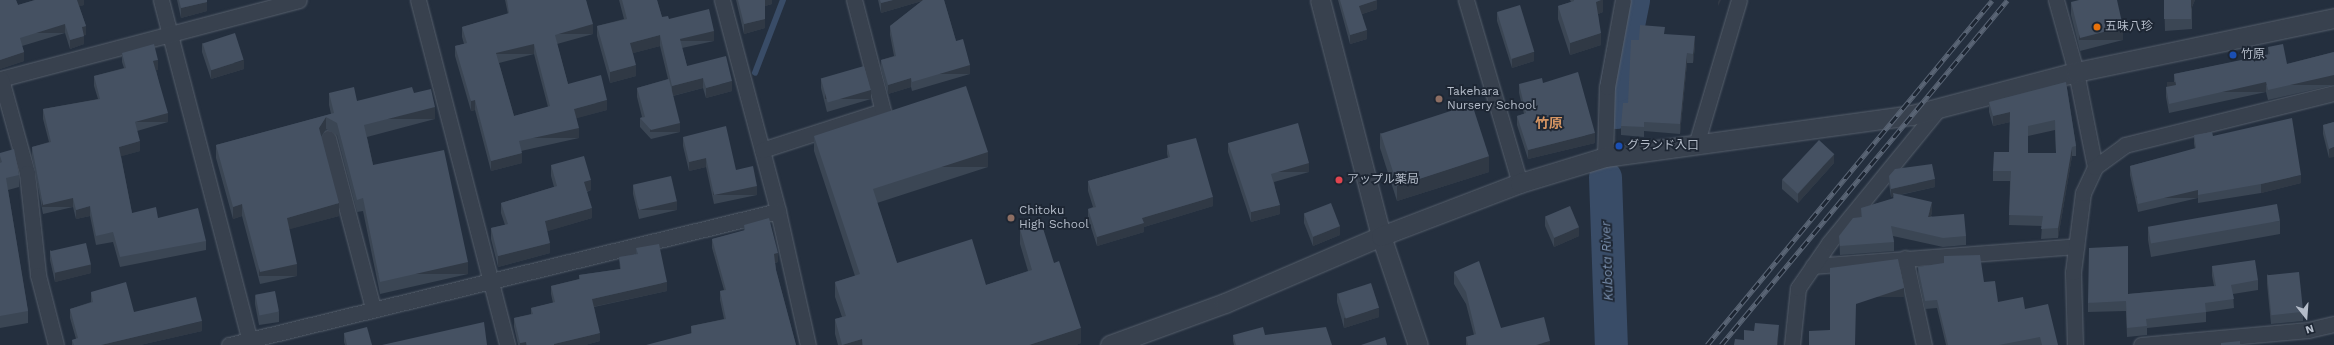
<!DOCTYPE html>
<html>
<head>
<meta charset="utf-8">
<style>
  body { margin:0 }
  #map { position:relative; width:2334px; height:345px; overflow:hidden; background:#242f3e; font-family:"Work Sans","Noto Sans JP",sans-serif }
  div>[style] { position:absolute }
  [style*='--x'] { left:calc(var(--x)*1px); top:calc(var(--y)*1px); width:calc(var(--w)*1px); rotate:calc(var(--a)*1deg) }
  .stream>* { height:5.5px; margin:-2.75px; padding:0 2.75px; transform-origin:2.75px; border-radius:2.75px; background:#394c67 }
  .river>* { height:33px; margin:-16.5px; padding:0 16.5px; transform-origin:16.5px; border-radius:16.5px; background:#394c67 }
  .roads { filter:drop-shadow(0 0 1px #565f6c) drop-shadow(0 0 1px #565f6c) }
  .minor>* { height:15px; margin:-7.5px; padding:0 7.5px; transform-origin:7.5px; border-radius:7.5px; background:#38414e }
  .tertiary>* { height:19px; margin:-9.5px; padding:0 9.5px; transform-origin:9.5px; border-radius:9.5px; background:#38414e }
  .rail>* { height:4.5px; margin-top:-2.25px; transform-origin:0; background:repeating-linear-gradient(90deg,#1d2633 0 9px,#5a6575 0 18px); box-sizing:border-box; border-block:1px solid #5a6575 }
  .wall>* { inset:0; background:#3b4654 }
  .shaded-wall>* { inset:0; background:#303945; transform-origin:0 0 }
  .building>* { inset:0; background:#455162; transform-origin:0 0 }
  .dots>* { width:11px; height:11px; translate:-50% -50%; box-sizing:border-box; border:2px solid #1d2633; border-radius:50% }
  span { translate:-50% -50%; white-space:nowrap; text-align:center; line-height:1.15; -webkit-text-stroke:3.5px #1d2633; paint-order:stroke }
  .poi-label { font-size:12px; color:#b4bcc9 }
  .left { translate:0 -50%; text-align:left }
  .water-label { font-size:13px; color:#7c92b1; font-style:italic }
  .quarter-label { font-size:14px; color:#d59563; font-weight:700 }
  .north { position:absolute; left:2286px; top:297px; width:40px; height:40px; -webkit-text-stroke:3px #1d2633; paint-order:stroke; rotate:163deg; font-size:11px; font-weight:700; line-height:16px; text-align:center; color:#b4bcc9 }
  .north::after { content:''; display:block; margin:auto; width:14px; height:18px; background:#b4bcc9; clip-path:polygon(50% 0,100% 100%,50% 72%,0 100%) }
</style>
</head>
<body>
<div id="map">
  <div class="stream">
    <div style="--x:755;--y:73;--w:78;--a:-69"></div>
  </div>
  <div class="river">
    <div style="--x:1616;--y:112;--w:27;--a:-90"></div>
    <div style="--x:1616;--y:85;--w:87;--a:-78.7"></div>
    <div style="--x:1605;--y:177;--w:168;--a:88"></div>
  </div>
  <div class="roads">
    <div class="minor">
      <div style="--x:161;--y:0;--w:357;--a:75.4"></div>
      <div style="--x:418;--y:0;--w:356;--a:75.5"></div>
      <div style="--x:722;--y:0;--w:218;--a:75.1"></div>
      <div style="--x:778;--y:211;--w:137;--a:77.4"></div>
      <div style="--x:1466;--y:0;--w:191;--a:73.6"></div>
      <div style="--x:2056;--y:0;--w:75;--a:74.5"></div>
      <div style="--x:2076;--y:72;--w:97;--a:78.7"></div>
      <div style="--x:0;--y:79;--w:309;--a:-14.8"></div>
      <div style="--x:1;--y:79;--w:98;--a:74.5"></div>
      <div style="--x:27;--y:173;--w:103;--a:83.8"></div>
      <div style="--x:38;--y:275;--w:72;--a:75.6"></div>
      <div style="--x:328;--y:138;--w:176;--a:75.2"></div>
      <div style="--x:1696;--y:145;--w:151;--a:-73.5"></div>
      <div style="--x:762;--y:150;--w:127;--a:-17.9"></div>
      <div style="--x:883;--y:111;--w:115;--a:-104.6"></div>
      <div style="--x:1605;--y:157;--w:70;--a:-88.4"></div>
      <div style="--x:1607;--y:87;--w:88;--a:-79.6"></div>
      <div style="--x:1905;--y:258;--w:89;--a:77.7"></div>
      <div style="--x:1813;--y:266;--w:264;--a:-4.3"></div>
      <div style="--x:229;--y:345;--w:565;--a:-13.72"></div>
      <div style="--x:1792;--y:345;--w:57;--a:-84"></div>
      <div style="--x:1798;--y:288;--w:55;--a:-55.4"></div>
      <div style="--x:1829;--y:243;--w:176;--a:-50.8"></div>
      <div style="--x:2075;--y:345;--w:73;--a:-91.6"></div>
      <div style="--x:2073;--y:272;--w:80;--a:-82.8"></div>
      <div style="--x:2083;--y:193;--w:29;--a:-65"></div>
      <div style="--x:2095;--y:167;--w:37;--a:-36"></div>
      <div style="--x:2125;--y:145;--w:215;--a:-14"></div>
      <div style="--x:2141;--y:345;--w:168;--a:-5.1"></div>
      <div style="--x:2308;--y:330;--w:27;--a:-13"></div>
    </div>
    <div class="tertiary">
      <div style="--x:1320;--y:0;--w:244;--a:75.5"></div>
      <div style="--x:1381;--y:236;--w:115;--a:71.3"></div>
      <div style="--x:1110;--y:345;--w:122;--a:-20.1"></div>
      <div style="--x:1225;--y:303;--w:170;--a:-23.2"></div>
      <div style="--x:1381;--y:236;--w:149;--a:-20.9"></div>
      <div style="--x:1520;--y:183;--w:89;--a:-17"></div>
      <div style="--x:1605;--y:157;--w:310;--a:-7.8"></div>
      <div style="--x:1912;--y:115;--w:170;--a:-14.7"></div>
      <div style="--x:2076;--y:72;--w:264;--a:-11.8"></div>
    </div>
  </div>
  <div class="rail">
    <div style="--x:1707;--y:345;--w:447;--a:-50.4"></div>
    <div style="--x:1721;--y:345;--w:448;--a:-50.3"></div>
  </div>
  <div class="wall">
    <div style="clip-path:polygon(0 0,16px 0,18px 5px,35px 0,84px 0,84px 5px,79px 6px,86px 26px,86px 35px,84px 35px,84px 44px,70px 49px,65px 33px,22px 46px,24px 52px,24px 61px,0 69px)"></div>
    <div style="clip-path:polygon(177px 0,207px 0,207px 11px,181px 18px)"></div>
    <div style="clip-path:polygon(evenodd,505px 0,586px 0,593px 34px,557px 44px,568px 84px,607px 110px,576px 118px,579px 138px,521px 151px,522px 163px,491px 171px,475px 110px,471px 111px,455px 56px,455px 46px,464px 44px,462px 37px,462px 27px,508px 14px,505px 0,534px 54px,548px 107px,514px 116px,499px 63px,534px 54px)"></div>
    <div style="clip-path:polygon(619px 0,657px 0,662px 17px,669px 19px,714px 41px,682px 48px,687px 66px,732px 91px,706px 98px,703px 88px,673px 96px,680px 132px,651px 139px,640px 127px,640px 118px,642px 117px,637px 97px,637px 88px,668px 79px,660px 46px,633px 53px,636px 76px,610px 83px,597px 36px,597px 26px,624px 19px)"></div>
    <div style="clip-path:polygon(736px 0,772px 0,772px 4px,765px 6px,765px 28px,744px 34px)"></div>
    <div style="clip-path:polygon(878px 0,944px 0,956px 41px,970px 74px,912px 91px,911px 87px,888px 94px,881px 69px,881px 60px,894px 56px,890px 35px,890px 26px,922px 1px,881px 13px)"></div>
    <div style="clip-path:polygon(1338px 0,1377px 0,1377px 9px,1362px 14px,1367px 39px,1350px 44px)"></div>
    <div style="clip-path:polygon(1570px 0,1603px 0,1603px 12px,1598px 14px,1601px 45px,1570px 55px,1558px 19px,1558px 6px,1571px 2px)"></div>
    <div style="clip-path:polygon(2164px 0,2195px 0,2192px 7px,2192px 29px,2165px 31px)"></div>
    <div style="clip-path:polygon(2071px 2px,2123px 40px,2080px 51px,2071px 15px)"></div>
    <div style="clip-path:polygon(1497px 12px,1534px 61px,1512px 68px,1497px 21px)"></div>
    <div style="clip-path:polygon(1665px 34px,1695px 46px,1693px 63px,1687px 63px,1680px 134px,1644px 131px,1644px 137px,1621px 135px,1621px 126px,1628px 103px)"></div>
    <div style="clip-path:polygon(202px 43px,244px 69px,211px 79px,202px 52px)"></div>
    <div style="clip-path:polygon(2268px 47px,2287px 64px,2334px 52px,2334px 85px,2268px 100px,2266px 92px,2169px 113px,2166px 97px,2166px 87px,2174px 85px,2174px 74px,2268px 55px)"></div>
    <div style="clip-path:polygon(122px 53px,158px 70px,156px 70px,168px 122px,137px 131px,140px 151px,121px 156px,132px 213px,158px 218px,206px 241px,206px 250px,120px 267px,113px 242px,96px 245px,90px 216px,76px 219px,73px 207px,43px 214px,32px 156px,32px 147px,49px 142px,43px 119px,43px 109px,98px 99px,94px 86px,94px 76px,124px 68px,122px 62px)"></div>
    <div style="clip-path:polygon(821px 79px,871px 99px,827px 112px,821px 88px)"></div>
    <div style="clip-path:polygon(evenodd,2066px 82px,2076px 146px,2076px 156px,2072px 156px,2058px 238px,2041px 239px,2042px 226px,2009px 225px,2010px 181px,1993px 181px,1993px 171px,2009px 152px,2010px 122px,1993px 126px,1989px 112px,1989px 102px,2066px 82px,2055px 130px,2056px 153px,2028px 153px,2028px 136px,2055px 130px)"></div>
    <div style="clip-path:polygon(1519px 84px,1595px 143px,1528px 159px,1517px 125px,1517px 116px,1524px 114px,1519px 93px)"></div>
    <div style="clip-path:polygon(329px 93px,357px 101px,414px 93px,435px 119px,367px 137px,373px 165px,468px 274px,380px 294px,363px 211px,357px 212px,337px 135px,326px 129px,322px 137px,339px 216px,289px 229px,297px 276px,260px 284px,242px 216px,233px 219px,216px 158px,216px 145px,331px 114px,329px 105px)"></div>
    <div style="clip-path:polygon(2334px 122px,2329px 158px,2323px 134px,2323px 125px)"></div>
    <div style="clip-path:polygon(1380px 133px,1489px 172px,1397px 201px,1380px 148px)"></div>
    <div style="clip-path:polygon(2194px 135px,2213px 136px,2301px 183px,2261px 193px,2198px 203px,2198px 198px,2138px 212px,2130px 175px,2130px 166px,2195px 149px,2194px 144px)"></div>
    <div style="clip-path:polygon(814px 136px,988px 167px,877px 203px,897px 263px,986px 285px,1028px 271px,1020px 244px,1020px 229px,1054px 263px,1081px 343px,1076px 345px,838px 345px,835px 334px,835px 319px,842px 317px,835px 297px,835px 282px,855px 276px,814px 151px)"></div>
    <div style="clip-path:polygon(683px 137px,736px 170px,757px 195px,714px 204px,706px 167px,689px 171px,683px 146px)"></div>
    <div style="clip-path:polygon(1228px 143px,1309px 172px,1274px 182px,1280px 214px,1251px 222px,1228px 152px)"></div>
    <div style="clip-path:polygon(1167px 145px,1213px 206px,1144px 227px,1144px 232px,1097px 246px,1088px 218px,1088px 209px,1093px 207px,1088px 191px,1088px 181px,1168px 158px,1167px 154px)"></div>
    <div style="clip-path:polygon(0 153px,19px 175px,19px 187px,8px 190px,28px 311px,28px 323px,0 328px)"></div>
    <div style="clip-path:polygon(1834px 163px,1798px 203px,1782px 189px,1782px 180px)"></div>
    <div style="clip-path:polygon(551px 165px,591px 190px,587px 192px,592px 218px,547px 231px,550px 253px,498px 267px,491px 239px,491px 228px,505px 225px,501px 213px,501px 203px,554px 187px,551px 176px)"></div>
    <div style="clip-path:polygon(1889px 176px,1935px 187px,1900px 195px,1932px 212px,1931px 216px,1966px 236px,1966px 245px,1943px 247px,1893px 236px,1894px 242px,1894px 251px,1840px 255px,1839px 236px,1861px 218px,1861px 208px,1893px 199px,1893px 196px,1891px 197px,1889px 184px)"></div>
    <div style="clip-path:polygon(633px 185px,677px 210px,639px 219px,633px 194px)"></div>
    <div style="clip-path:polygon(1304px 214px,1340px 235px,1313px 246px,1304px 223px)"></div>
    <div style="clip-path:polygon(1545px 217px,1579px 236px,1554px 247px,1545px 226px)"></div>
    <div style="clip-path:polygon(2280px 221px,2280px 234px,2151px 257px,2148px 240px,2148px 227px)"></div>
    <div style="clip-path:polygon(744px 225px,778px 262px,775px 263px,776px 270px,796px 345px,691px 334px,691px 326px,724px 319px,720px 300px,720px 291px,724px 290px,712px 248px,712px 239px,744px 231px)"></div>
    <div style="clip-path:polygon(636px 248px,667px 291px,594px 307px,600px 341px,585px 345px,518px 345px,514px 327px,514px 318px,531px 314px,531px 308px,553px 303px,551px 294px,551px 286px,579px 279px,579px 275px,620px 269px,619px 257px,636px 254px)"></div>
    <div style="clip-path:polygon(50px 250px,91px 273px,55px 282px,50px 260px)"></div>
    <div style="clip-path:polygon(1944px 256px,1984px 282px,1998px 302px,2025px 309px,2058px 345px,1946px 345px,1937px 308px,1925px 309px,1918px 276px,1918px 267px,1944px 263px)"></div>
    <div style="clip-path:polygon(2212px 266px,2258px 280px,2258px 290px,2233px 294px,2234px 308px,2206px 312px,2206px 322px,2147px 328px,2147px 335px,2127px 337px,2126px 311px,2088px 312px,2088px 303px,2128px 294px,2214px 286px,2212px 276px)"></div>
    <div style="clip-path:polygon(1454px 272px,1501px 328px,1550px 345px,1466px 345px,1466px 337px,1474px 335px,1466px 304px,1454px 284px)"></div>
    <div style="clip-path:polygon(2267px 274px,2303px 312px,2303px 321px,2271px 324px,2267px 284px)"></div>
    <div style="clip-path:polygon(91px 292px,134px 312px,202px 331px,140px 345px,72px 345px,72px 340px,76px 339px,70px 318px,70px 309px,91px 302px)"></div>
    <div style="clip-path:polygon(1337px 293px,1379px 317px,1344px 328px,1337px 302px)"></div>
    <div style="clip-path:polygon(255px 295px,279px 312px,279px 322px,259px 325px,255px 304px)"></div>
    <div style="clip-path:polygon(344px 333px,372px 345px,345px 345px,344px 342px)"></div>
    <div style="clip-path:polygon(1233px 335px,1265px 335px,1332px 345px,1234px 345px,1233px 341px)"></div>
  </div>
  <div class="shaded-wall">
    <div style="clip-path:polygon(77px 0,84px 0,84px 5px,77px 7px)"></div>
    <div style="clip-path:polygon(765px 0,772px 0,772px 4px,765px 6px)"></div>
    <div style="clip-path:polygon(893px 0,925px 0,881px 13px,881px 3px)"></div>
    <div style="clip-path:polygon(1377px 0,1377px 9px,1359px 15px,1359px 6px)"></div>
    <div style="clip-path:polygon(1601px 0,1603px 0,1603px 12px,1596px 15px,1596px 2px)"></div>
    <div style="clip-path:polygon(1719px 0,1721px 0,1718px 6px,1718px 2px)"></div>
    <div style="clip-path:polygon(2191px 0,2195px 0,2191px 9px)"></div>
    <div style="clip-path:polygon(207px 2px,207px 11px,181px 18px,181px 8px)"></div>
    <div style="clip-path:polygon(765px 19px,765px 28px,744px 34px,744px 24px)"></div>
    <div style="left:65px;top:24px;width:9px;height:47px;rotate:90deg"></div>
    <div style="left:593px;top:24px;width:10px;height:40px;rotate:90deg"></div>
    <div style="clip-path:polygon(86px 26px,86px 35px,82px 36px,82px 27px)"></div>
    <div style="left:2123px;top:27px;width:13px;height:44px;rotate:90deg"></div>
    <div style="clip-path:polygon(1367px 30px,1367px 39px,1350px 44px,1350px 35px)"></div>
    <div style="left:714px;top:31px;width:10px;height:35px;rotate:90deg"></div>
    <div style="clip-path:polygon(1601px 33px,1601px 45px,1570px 55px,1570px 43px)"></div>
    <div style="clip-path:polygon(660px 35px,660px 46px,630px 54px,630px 43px)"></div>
    <div style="clip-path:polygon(84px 36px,84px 44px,70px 49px,70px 40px)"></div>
    <div style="clip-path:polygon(1695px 36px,1695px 46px,1693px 63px,1693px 54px)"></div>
    <div style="left:534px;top:44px;width:10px;height:39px;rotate:90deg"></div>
    <div style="clip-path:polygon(24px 52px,24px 61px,0 69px,0 60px)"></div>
    <div style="clip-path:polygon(1534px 52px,1534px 61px,1512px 68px,1512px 58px)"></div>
    <div style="clip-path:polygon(1687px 53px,1687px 63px,1680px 134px,1680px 124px)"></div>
    <div style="clip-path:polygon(158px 60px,158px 70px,153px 71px,153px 61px)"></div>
    <div style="clip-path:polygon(244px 60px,244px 69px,211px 79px,211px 70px)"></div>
    <div style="clip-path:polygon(636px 65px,636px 76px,610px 83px,610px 72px)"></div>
    <div style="left:970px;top:65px;width:9px;height:60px;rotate:90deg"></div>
    <div style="left:2334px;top:75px;width:10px;height:68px;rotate:90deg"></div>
    <div style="clip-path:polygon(703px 78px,703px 88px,672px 96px,672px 86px)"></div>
    <div style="clip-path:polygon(911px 78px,911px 87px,888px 94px,888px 85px)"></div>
    <div style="clip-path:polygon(732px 81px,732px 91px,706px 98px,706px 88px)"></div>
    <div style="left:2266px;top:82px;width:10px;height:99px;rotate:90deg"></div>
    <div style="left:871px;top:90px;width:9px;height:46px;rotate:90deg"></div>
    <div style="clip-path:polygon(475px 100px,475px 110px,471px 111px,471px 101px)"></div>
    <div style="clip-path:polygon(607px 100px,607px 110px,574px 119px,574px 109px)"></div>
    <div style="left:435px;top:107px;width:12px;height:73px;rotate:90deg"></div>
    <div style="clip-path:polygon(2010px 112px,2010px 122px,1993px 126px,1993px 116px)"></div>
    <div style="left:168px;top:113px;width:9px;height:34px;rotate:90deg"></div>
    <div style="clip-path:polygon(326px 117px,326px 129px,319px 140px,319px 128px)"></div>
    <div style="left:680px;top:123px;width:9px;height:30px;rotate:90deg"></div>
    <div style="left:579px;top:128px;width:10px;height:61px;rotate:90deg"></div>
    <div style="clip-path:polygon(1595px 133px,1595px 143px,1528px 159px,1528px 150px)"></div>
    <div style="clip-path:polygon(140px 141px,140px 151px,119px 157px,119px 147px)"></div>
    <div style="clip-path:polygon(2072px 147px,2072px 156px,2058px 238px,2058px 228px)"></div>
    <div style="clip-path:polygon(2334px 147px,2334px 157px,2329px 158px,2329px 149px)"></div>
    <div style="left:988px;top:152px;width:15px;height:121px;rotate:90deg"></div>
    <div style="clip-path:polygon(522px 153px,522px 163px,491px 171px,491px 161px)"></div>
    <div style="clip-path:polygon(1834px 154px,1834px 163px,1798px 203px,1798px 194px)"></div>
    <div style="clip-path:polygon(1489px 156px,1489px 172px,1397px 201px,1397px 186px)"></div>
    <div style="clip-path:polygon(706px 158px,706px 167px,689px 171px,689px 162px)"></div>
    <div style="left:1309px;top:163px;width:9px;height:40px;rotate:90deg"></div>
    <div style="clip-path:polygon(2301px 175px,2301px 183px,2261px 193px,2261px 184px)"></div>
    <div style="clip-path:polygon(1935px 179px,1935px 187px,1893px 196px,1893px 193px,1893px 196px,1891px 197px,1891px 189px)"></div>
    <div style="clip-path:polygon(591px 180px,591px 190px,584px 192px,584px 182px)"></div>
    <div style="left:757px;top:186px;width:9px;height:44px;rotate:90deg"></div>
    <div style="left:2198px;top:190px;width:8px;height:62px;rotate:90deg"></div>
    <div style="clip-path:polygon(1213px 197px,1213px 206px,1144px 227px,1144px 232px,1097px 246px,1097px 237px,1142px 218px)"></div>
    <div style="left:73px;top:198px;width:9px;height:31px;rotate:90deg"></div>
    <div style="left:677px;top:201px;width:9px;height:39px;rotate:90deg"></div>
    <div style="clip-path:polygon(1932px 202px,1932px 212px,1928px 226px,1928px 217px)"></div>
    <div style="clip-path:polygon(339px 203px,339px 216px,287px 230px,287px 218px)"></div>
    <div style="clip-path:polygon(242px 204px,242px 216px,233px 219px,233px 207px)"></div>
    <div style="clip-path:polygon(1280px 205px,1280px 214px,1251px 222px,1251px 212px)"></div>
    <div style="clip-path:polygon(90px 206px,90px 216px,76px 219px,76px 210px)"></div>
    <div style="clip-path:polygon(592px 208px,592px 218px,545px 232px,545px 221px)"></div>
    <div style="clip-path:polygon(1340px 226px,1340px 235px,1313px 246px,1313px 237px)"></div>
    <div style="clip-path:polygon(1579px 227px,1579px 236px,1554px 247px,1554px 238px)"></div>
    <div style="clip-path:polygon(550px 243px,550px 253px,498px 267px,498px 256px)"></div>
    <div style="clip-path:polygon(778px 253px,778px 262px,774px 263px,774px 254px)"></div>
    <div style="left:468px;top:262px;width:12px;height:90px;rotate:90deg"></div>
    <div style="clip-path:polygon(91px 264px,91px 273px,55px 282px,55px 272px)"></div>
    <div style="left:297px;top:264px;width:12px;height:38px;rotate:90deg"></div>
    <div style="clip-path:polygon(667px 282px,667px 291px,592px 307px,592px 299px)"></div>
    <div style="left:1904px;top:288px;width:9px;height:51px;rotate:90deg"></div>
    <div style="clip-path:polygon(1379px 308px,1379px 317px,1344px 328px,1344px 318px)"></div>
    <div style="clip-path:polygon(202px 321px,202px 331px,140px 345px,101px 345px)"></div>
    <div style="clip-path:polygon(1779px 325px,1778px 345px,1777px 345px)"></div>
    <div style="clip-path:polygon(1081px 328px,1081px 343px,1076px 345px,1029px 345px)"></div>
    <div style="clip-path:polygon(600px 333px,600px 341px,585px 345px,554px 345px,554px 344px)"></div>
    <div style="clip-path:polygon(862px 339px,862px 345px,842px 345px)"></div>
    <div style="clip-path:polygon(1550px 341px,1550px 345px,1536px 345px)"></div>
    <div style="clip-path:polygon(526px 342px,526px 345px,520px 345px,520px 343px)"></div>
  </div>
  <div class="building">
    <div style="clip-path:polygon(0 0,16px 0,18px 5px,35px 0,77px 0,86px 26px,82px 27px,84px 36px,70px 40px,65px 24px,20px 38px,24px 52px,0 60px)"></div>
    <div style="clip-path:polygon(179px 0,207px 0,207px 2px,181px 8px)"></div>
    <div style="clip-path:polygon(evenodd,507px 0,586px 0,593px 24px,555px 35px,568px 84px,601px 75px,607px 100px,574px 109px,579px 128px,519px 141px,522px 153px,491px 161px,475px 100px,471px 101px,455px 46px,467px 43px,462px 27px,509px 13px,507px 0,534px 44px,550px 106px,514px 116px,496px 53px,534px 44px)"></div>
    <div style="clip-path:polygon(622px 0,657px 0,662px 17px,668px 16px,669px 19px,709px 9px,714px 31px,680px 39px,687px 66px,726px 56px,732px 81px,706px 88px,703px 78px,672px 86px,660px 35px,630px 43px,636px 65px,610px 72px,597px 26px,627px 19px)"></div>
    <div style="clip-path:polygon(738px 0,765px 0,765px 19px,744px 24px)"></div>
    <div style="clip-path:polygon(880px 0,893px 0,881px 3px)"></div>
    <div style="clip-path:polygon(923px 0,944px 0,956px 41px,963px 39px,970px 65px,912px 82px,911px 78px,888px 85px,881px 60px,896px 56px,890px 26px)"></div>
    <div style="clip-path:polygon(1340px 0,1377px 0,1359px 6px,1367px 30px,1350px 35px)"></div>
    <div style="clip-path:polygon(1574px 0,1601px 0,1596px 2px,1601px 33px,1570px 43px,1558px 6px,1574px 1px)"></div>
    <div style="clip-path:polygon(2079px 0,2117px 0,2123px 27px,2080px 38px,2071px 2px)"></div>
    <div style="left:2164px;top:0;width:27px;height:19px"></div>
    <div style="left:1520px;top:5px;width:49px;height:24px;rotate:73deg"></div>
    <div style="clip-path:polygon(1640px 25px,1665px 27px,1664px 34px,1695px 36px,1693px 54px,1687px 53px,1680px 124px,1644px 122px,1644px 127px,1621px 126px,1623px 103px,1628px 103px,1631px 40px,1639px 40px)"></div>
    <div style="left:235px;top:33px;width:28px;height:34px;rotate:72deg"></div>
    <div style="clip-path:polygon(154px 44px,158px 60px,153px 61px,168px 113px,135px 122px,140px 141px,119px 147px,132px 213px,156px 207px,158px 218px,198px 208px,206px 241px,120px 257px,113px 232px,96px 236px,90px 206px,76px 210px,73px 198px,43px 205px,32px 147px,51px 142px,43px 109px,100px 99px,94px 76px,126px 68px,122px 53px)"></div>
    <div style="clip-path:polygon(2283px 44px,2287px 64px,2334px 52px,2334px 75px,2268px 90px,2266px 82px,2169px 104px,2166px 87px,2176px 85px,2174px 74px,2270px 54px,2268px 47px)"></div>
    <div style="left:864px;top:66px;width:25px;height:45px;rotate:74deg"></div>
    <div style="clip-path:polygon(1578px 72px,1595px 133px,1528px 150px,1517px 116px,1526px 113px,1519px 84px,1542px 78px,1543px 83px)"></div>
    <div style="clip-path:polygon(669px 79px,680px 123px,651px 130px,640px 118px,645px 117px,637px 88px)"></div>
    <div style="clip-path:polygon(evenodd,2066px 82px,2076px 146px,2072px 147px,2058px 228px,2041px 229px,2043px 216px,2009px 215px,2011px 171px,1993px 171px,1994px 152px,2009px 152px,2010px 112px,1993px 116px,1989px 102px,2066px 82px,2055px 120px,2056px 153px,2028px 153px,2028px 126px,2055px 120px)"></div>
    <div style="clip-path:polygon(966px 86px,988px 152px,873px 189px,897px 263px,972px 239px,986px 285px,1032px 270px,1020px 229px,1041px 222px,1054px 263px,1059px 261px,1081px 328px,1029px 345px,863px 345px,862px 339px,842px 345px,835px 319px,846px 316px,835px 282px,860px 274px,814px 136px)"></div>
    <div style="clip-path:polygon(354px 87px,357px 101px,412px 87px,414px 93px,431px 89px,435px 107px,364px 125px,373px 165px,444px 150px,468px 262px,380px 282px,363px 198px,357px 200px,337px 123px,326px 117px,319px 128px,339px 203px,287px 218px,297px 264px,260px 272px,242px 204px,233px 207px,216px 145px,334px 113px,329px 93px)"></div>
    <div style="left:1472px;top:104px;width:55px;height:96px;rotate:72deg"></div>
    <div style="clip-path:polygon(2292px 118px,2301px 175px,2261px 184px,2198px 195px,2198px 190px,2138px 204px,2130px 166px,2196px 148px,2194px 135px,2212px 132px,2213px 136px)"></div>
    <div style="clip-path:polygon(2334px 122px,2334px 147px,2329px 149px,2323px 125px)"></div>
    <div style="clip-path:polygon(1298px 123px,1309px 163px,1271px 174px,1280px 205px,1251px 212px,1228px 143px)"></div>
    <div style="clip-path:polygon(726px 126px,736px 170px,753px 166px,757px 186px,714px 195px,706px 158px,689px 162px,683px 137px)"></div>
    <div style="clip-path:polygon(1196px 138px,1213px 197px,1142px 218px,1144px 223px,1097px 237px,1088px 209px,1096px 207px,1088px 181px,1170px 157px,1167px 145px)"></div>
    <div style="left:1819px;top:140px;width:21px;height:54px;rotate:43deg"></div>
    <div style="clip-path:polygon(14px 149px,19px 175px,6px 178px,28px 311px,0 316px,0 163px,2px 162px,0 156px,0 153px)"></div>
    <div style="clip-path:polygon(584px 156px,591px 180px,584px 182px,592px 208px,545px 221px,550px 243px,498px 256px,491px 228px,508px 224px,501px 203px,557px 186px,551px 165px)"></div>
    <div style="clip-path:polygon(1932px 164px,1935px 179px,1891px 189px,1889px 176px,1895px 169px)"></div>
    <div style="left:671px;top:176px;width:26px;height:39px;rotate:77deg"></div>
    <div style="clip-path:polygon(1893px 193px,1932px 202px,1928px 217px,1964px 214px,1966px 236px,1943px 238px,1891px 226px,1894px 242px,1840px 246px,1839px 236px,1853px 218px,1862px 217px,1861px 208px,1894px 198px)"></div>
    <div style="left:1331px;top:203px;width:25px;height:29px;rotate:69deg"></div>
    <div style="left:2277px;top:204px;width:17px;height:131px;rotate:80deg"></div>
    <div style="left:1570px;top:206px;width:23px;height:27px;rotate:67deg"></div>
    <div style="clip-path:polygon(769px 218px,778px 253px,774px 254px,776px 270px,796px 345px,646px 345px,692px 333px,691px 326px,726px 319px,720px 291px,726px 290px,712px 239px,745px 230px,744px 225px)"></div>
    <div style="left:86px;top:243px;width:22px;height:37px;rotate:77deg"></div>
    <div style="clip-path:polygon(659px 244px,667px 282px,592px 299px,600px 333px,554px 344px,554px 345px,527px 345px,526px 342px,520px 343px,514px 318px,533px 314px,531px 308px,555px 302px,551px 286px,580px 279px,579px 275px,621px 269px,619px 257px,638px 254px,636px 248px)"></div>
    <div style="clip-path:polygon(2128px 246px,2128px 294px,2216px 286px,2212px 266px,2255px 260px,2258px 280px,2231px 285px,2234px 299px,2205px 303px,2206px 312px,2146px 319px,2147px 326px,2127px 328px,2126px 301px,2088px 303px,2089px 248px)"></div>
    <div style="clip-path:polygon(1980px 255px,1984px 282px,1995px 281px,1998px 302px,2023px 297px,2025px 309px,2048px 304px,2058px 345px,2042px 345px,2040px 337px,1999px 345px,1948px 345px,1937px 300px,1925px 301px,1918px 267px,1944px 263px,1944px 256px)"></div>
    <div style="clip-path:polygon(1898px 259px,1904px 288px,1856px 304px,1855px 345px,1809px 345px,1809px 331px,1830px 330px,1830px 268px)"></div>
    <div style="clip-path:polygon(1479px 261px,1501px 328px,1544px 317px,1550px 341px,1536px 345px,1468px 345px,1466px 337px,1476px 334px,1466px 292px,1454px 272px)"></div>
    <div style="left:2299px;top:272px;width:40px;height:32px;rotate:84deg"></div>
    <div style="clip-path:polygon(126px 282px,134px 312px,196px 297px,202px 321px,101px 345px,74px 345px,72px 340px,78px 338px,70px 309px,93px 302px,91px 292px)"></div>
    <div style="left:1371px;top:283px;width:26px;height:35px;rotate:72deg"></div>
    <div style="left:275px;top:291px;width:21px;height:20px;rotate:79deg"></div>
    <div style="clip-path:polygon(484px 322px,487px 345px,382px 345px)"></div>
    <div style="clip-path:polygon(1755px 323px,1779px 325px,1777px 345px,1734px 345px,1735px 339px,1744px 340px,1744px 330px,1754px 331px)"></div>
    <div style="clip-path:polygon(367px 327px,372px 345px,347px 345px,344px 333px)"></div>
    <div style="clip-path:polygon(1263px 327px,1265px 335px,1326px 327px,1332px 345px,1236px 345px,1233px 335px)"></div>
    <div style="clip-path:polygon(1385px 337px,1387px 345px,1361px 345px)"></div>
    <div style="clip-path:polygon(2240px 341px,2240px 345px,2221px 345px,2221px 343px)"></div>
  </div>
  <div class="dots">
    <div style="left:2097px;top:27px;background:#e8710a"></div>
    <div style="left:2233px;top:55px;background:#1a4fb4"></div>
    <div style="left:1439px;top:99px;background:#8d6e63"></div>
    <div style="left:1619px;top:146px;background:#1a4fb4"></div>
    <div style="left:1339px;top:180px;background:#e0444e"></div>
    <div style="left:1011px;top:218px;background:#8d6e63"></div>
  </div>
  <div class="poi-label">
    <span class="left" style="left:2105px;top:27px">五味八珍</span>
    <span class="left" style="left:2241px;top:55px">竹原</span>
    <span class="left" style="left:1447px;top:99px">Takehara<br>Nursery School</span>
    <span class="left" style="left:1627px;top:146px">グランド入口</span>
    <span class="left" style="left:1347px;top:180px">アップル薬局</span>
    <span class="left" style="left:1019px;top:218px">Chitoku<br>High School</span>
  </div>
  <div class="water-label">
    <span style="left:1608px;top:261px;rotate:-92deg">Kubota River</span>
  </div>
  <div class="quarter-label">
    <span style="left:1549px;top:123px">竹原</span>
  </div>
  <div class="north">N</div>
</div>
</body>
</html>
